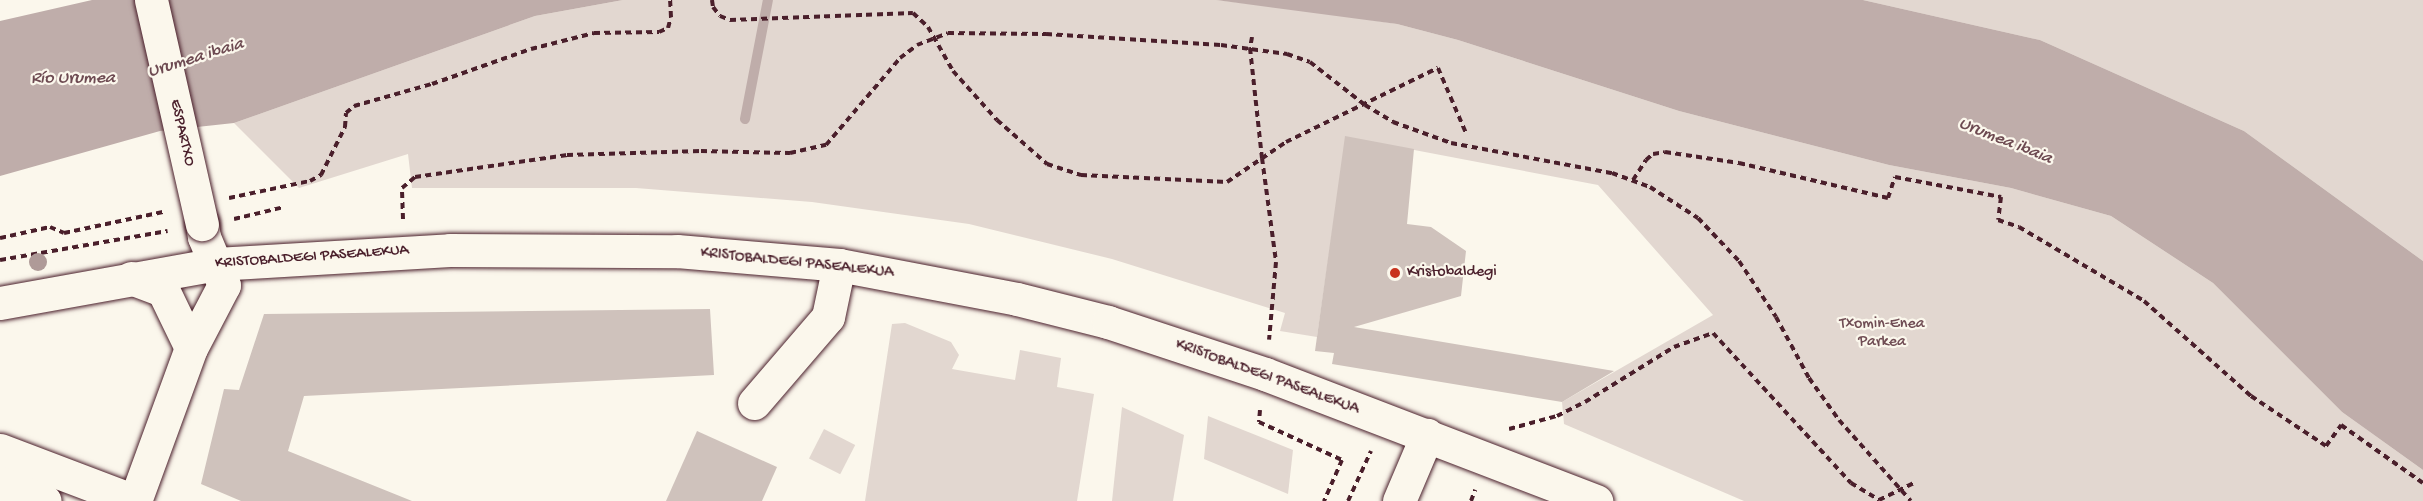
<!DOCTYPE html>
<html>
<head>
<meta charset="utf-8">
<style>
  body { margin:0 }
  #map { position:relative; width:2423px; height:501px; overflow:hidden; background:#fbf7ec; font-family:"Gochi Hand",sans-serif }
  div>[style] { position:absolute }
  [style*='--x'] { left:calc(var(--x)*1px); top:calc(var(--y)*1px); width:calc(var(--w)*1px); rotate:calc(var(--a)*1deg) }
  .green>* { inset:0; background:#e2d7d0; transform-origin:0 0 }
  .water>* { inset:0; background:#bfadaa }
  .stream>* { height:10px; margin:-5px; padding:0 5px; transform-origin:5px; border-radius:5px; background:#bfadaa }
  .building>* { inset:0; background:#cfc2bc }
  .path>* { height:4px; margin-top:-2px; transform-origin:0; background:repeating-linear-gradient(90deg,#4a1f2b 0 6px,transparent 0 10.5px) }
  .roads { filter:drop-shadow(0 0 2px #4a1f2b) drop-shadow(0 0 2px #4a1f2b) }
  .minor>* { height:33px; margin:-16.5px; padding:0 16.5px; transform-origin:16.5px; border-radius:16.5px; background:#fbf7ec }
  .bridges { filter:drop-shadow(0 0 2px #4a1f2b) drop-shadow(0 0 2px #4a1f2b) }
  .minor-bridge>* { height:33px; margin:-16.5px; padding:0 16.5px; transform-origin:16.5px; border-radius:16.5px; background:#fbf7ec }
  .trees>* { width:18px; height:18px; margin:-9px; border-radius:50%; background:#af9a98 }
  .dots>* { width:16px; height:16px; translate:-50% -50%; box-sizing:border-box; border:3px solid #fbf7ec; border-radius:50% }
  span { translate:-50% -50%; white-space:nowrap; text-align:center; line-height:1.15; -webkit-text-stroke:4.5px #fbf7ec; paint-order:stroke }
  .street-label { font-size:16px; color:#4a1f2b }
  .poi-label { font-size:16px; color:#4a1f2b }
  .left { translate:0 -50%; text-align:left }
  .park-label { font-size:16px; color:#704d54 }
  .water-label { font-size:18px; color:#6d4a51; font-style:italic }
</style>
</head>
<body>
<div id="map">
  <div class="green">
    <div style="clip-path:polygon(623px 0,1216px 0,1307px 10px,1397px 24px,1458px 40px,1679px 111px,1889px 165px,2011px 188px,2111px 216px,2213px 283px,2342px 412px,2423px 470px,2423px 501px,1744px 501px,1564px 424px,1562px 402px,1713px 315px,1598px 185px,1346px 137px,1317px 337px,1280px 331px,1285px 313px,1112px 259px,969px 224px,812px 202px,636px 188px,412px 188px,408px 154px,299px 188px,234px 123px,535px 16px)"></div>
    <div style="clip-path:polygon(1863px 0,2423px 0,2423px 261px,2244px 131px,2040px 40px)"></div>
    <div style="clip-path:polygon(905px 323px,951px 342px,959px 355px,952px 369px,1015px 380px,1020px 350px,1061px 358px,1057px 387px,1094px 394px,1077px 501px,865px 501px,892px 324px)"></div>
    <div style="clip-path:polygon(1122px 407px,1184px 435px,1173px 501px,1112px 501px)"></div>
    <div style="clip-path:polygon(1208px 416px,1293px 450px,1288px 494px,1204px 459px)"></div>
    <div style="left:824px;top:429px;width:35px;height:33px;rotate:27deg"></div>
  </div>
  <div class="water">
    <div style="clip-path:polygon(92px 0,623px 0,535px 16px,234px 123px,160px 131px,0 176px,0 21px)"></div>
    <div style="clip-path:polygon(1216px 0,1863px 0,2040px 40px,2244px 131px,2423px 261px,2423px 470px,2342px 412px,2213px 283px,2111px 216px,2011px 188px,1889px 165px,1679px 111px,1458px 40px,1397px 24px)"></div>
  </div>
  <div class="stream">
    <div style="--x:745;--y:119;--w:121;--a:-79.1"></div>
  </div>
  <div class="building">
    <div style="clip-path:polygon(1345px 136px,1414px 149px,1407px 224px,1431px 227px,1466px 251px,1461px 296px,1354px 327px,1614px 371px,1562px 402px,1332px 364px,1334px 353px,1315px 351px)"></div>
    <div style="clip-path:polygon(710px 309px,714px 375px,304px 396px,288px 451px,412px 501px,241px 501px,201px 484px,224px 389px,239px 390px,264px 314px)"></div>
    <div style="clip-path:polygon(697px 431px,777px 467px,762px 501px,666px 501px)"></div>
  </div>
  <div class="path">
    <div style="--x:712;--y:0;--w:7;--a:82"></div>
    <div style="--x:713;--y:7;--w:11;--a:52"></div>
    <div style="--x:720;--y:16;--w:11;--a:22"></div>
    <div style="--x:730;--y:20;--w:183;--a:-2.2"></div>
    <div style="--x:913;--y:13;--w:21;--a:43"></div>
    <div style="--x:928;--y:27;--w:51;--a:60.4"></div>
    <div style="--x:953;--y:71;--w:66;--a:48.1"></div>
    <div style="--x:997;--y:120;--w:67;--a:41.3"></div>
    <div style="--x:1047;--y:164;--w:36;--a:18"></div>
    <div style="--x:1081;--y:175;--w:146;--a:2.7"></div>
    <div style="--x:1227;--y:182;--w:71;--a:-34.1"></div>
    <div style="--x:1286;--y:142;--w:169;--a:-26"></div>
    <div style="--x:1438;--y:68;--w:71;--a:66.7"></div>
    <div style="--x:1252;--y:37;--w:11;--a:100"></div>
    <div style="--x:1250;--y:48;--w:111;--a:83.8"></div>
    <div style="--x:1262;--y:158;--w:105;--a:82.3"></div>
    <div style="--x:1276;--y:262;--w:78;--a:95.1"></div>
    <div style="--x:1633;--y:180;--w:24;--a:-57"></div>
    <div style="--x:1646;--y:160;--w:9;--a:-41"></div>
    <div style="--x:1653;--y:154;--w:12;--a:-9"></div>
    <div style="--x:1665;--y:152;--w:75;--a:8.5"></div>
    <div style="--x:1739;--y:163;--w:153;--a:13.2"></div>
    <div style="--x:1888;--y:198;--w:22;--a:-72"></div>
    <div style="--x:1895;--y:177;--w:108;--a:10.7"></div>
    <div style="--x:2001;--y:197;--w:23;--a:97"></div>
    <div style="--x:1998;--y:220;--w:22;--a:18"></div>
    <div style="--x:2019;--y:227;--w:145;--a:30.6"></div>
    <div style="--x:2144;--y:301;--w:143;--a:41.6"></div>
    <div style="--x:2251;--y:396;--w:90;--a:33.7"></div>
    <div style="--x:2326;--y:446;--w:26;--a:-54"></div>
    <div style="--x:2341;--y:425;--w:100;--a:35.3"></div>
    <div style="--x:229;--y:198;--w:83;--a:-11.9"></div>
    <div style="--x:310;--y:181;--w:13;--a:-29"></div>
    <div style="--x:321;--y:175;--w:54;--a:-63.4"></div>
    <div style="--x:345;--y:127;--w:14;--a:-86"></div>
    <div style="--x:346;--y:113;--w:11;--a:-41"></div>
    <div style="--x:354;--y:106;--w:81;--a:-15.8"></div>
    <div style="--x:432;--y:84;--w:105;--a:-19.5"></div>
    <div style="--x:531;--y:49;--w:65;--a:-14.3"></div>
    <div style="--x:594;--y:33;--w:65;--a:-0.9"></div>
    <div style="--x:659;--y:32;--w:10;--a:-24"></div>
    <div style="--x:668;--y:28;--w:11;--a:-75"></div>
    <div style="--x:671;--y:17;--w:17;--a:-93"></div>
    <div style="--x:234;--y:219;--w:51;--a:-13.5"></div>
    <div style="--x:403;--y:219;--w:31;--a:-92"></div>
    <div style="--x:402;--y:188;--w:17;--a:-40"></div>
    <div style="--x:415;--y:177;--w:154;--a:-8.2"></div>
    <div style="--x:567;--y:155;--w:134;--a:-1.7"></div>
    <div style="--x:701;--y:151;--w:89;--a:1.3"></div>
    <div style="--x:790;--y:153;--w:37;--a:-13"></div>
    <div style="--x:826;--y:145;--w:114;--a:-49.6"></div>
    <div style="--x:900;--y:58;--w:21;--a:-37"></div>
    <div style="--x:917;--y:45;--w:33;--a:-21"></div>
    <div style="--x:948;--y:33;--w:98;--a:0.6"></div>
    <div style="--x:1046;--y:34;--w:175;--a:3.6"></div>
    <div style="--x:1221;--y:45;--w:67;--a:7.8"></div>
    <div style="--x:1287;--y:54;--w:24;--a:19"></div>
    <div style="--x:1310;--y:62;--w:70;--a:38"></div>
    <div style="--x:1365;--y:105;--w:33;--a:31"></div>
    <div style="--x:1393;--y:122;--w:62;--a:19.9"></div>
    <div style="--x:1451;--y:143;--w:164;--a:10.6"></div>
    <div style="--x:1612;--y:173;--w:40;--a:20.2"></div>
    <div style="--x:1650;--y:187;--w:57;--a:32.9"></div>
    <div style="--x:1698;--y:218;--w:59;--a:46.4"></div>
    <div style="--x:1739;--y:261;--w:67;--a:56.5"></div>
    <div style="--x:1776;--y:317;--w:69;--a:61.6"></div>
    <div style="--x:1809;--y:378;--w:52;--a:54.5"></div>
    <div style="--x:1839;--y:420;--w:108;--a:48.4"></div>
    <div style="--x:0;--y:238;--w:51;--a:-12.4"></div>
    <div style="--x:50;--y:227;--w:15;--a:23"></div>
    <div style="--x:64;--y:233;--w:101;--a:-12"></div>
    <div style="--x:0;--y:260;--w:170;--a:-9.8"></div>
    <div style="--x:1260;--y:410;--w:12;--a:95"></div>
    <div style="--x:1259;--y:422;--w:91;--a:24.6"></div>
    <div style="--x:1342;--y:460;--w:45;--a:113.7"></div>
    <div style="--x:1509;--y:429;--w:50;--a:-15.2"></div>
    <div style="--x:1557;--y:416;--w:31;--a:-27"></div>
    <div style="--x:1585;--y:402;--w:105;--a:-31.7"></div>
    <div style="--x:1674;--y:347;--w:41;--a:-19.7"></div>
    <div style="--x:1713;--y:333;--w:204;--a:47.4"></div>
    <div style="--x:1851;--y:483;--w:33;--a:31"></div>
    <div style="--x:1879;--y:500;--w:39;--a:-26"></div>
    <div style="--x:1348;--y:501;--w:55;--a:-65.3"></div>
    <div style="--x:1471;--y:501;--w:12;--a:-70"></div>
  </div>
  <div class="roads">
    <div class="minor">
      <div style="--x:131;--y:278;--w:34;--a:21"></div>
      <div style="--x:163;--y:290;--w:64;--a:64.2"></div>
      <div style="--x:0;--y:303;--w:219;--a:-10.2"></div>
      <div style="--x:216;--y:264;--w:234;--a:-3.4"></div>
      <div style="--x:450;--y:250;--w:227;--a:0.3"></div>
      <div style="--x:677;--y:251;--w:163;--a:4.9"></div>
      <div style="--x:839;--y:265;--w:181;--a:10.8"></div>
      <div style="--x:1017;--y:299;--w:94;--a:14.2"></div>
      <div style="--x:1108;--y:322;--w:165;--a:18.3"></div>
      <div style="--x:1265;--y:374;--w:355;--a:21"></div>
      <div style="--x:754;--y:403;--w:113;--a:-49.3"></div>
      <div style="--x:828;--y:317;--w:53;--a:-78.1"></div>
      <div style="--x:0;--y:450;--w:143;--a:20.8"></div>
      <div style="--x:0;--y:483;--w:48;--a:21.8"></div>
      <div style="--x:135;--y:501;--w:163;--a:-69.9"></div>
      <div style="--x:191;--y:348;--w:71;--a:-62.4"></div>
      <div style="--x:224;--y:285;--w:52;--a:-112.6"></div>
      <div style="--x:204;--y:237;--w:13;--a:-99"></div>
      <div style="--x:1399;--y:501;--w:72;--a:-67"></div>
    </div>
  </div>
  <div class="bridges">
    <div class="minor-bridge">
      <div style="--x:151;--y:0;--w:230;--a:77.2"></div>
    </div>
  </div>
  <div class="trees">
    <div style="left:38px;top:262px"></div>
  </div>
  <div class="dots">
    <div style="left:1395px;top:273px;background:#c8321e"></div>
  </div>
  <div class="street-label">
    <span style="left:181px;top:133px;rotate:77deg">ESPARTXO</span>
    <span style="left:312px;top:258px;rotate:-4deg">KRISTOBALDEGI PASEALEKUA</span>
    <span style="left:797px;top:264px;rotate:6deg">KRISTOBALDEGI PASEALEKUA</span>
    <span style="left:1267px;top:378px;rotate:20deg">KRISTOBALDEGI PASEALEKUA</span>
  </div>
  <div class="poi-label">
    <span class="left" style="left:1407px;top:273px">Kristobaldegi</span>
  </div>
  <div class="park-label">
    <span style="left:1882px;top:334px">Txomin-Enea<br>Parkea</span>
  </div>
  <div class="water-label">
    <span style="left:196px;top:59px;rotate:-17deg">Urumea ibaia</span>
    <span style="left:73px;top:79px">Río Urumea</span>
    <span style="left:2005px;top:142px;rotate:22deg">Urumea ibaia</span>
  </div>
</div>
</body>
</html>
